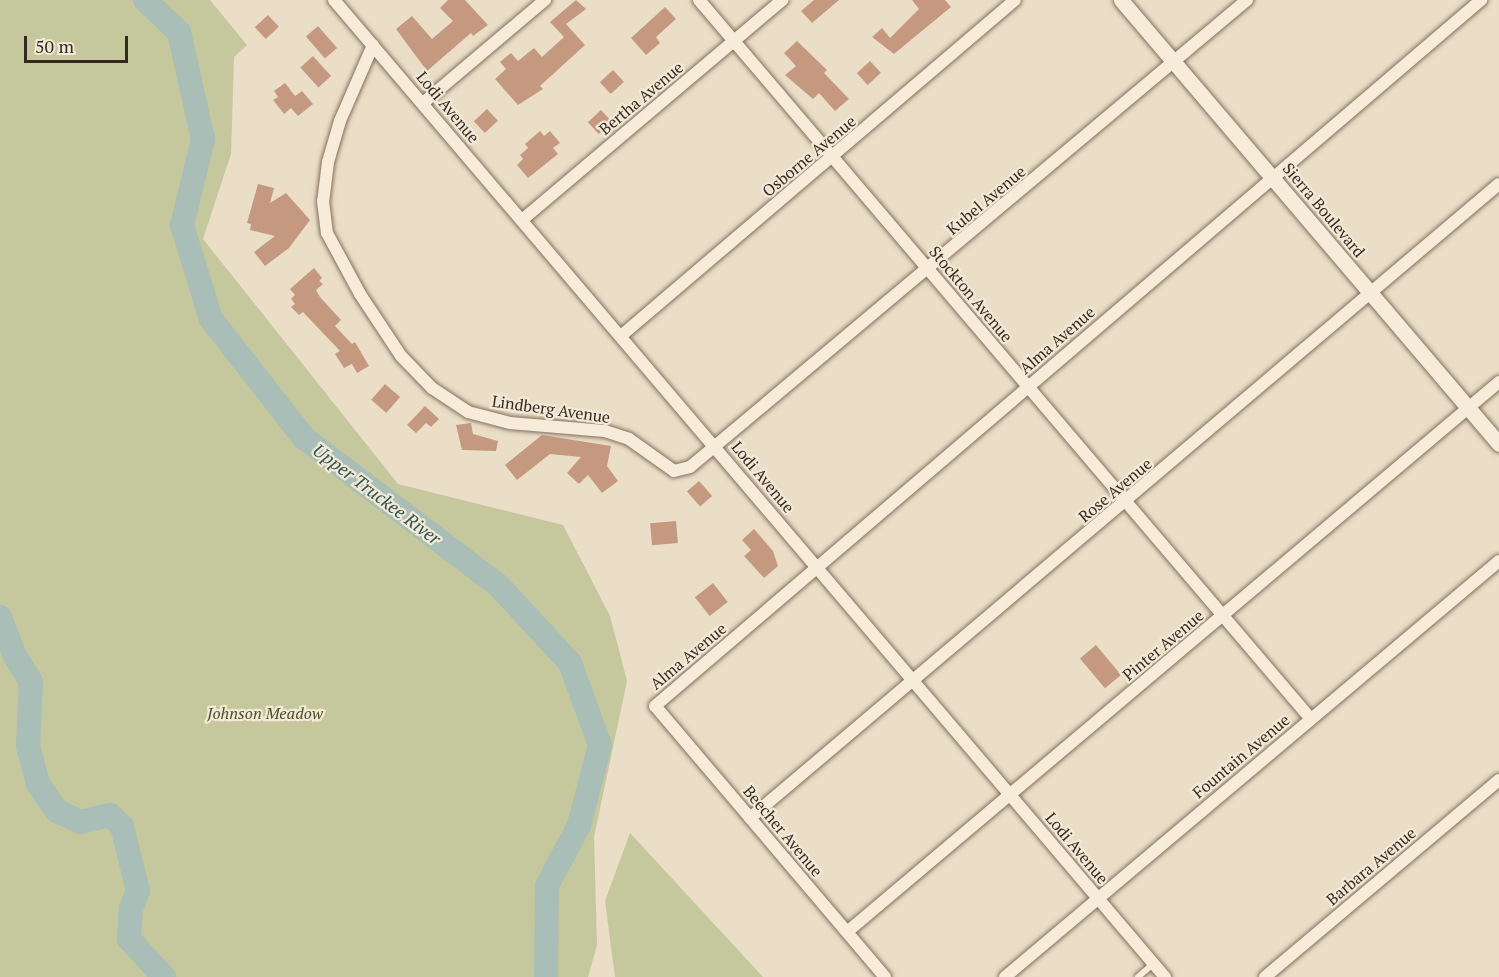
<!DOCTYPE html>
<html>
<head>
<meta charset="utf-8">
<style>
  body { margin:0 }
  #map { position:relative; width:1499px; height:977px; overflow:hidden; background:#eadec7; font-family:"PT Serif",serif }
  div>[style] { position:absolute }
  [style*='--x'] { left:calc(var(--x)*1px); top:calc(var(--y)*1px); width:calc(var(--w)*1px); rotate:calc(var(--a)*1deg) }
  .green>* { inset:0; background:#c5c79c }
  .river>* { height:24px; margin:-12px; padding:0 12px; transform-origin:12px; border-radius:12px; background:#a8beb7 }
  .building>* { inset:0; background:#c59980; transform-origin:0 0 }
  .roads { filter:drop-shadow(0 0 2px #84705e) drop-shadow(0 0 2px #84705e) }
  .service>* { height:6px; margin:-3px; padding:0 3px; transform-origin:3px; border-radius:3px; background:#f6ecd9 }
  .minor>* { height:12px; margin:-6px; padding:0 6px; transform-origin:6px; border-radius:6px; background:#f6ecd9 }
  .tertiary>* { height:15px; margin:-7.5px; padding:0 7.5px; transform-origin:7.5px; border-radius:7.5px; background:#f6ecd9 }
  span { translate:-50% -50%; white-space:nowrap; text-align:center; line-height:1.15; -webkit-text-stroke:4.5px #f2e9d6; paint-order:stroke }
  .street-label { font-size:16px; color:#362a20 }
  .park-label { font-size:16px; color:#485029; font-style:italic }
  .water-label { font-size:18px; color:#315450; font-style:italic }
  .scale { position:absolute; left:24px; top:36px; width:104px; height:27px; box-sizing:border-box; border:3px solid #362a20; border-top:0; padding-left:8px; font-size:18px; line-height:21px; white-space:nowrap; color:#362a20; -webkit-text-stroke:4px #f2e9d6; paint-order:stroke }
</style>
</head>
<body>
<div id="map">
  <div class="green">
    <div style="clip-path:polygon(0 0,210px 0,247px 45px,234px 57px,231px 154px,203px 239px,398px 484px,563px 525px,610px 616px,627px 681px,594px 837px,597px 945px,588px 977px,0 977px)"></div>
    <div style="clip-path:polygon(630px 833px,763px 977px,615px 977px,605px 901px)"></div>
  </div>
  <div class="river">
    <div style="--x:145;--y:0;--w:47;--a:43.3"></div>
    <div style="--x:179;--y:32;--w:110;--a:77.4"></div>
    <div style="--x:203;--y:139;--w:89;--a:103.7"></div>
    <div style="--x:182;--y:225;--w:98;--a:72.9"></div>
    <div style="--x:211;--y:319;--w:151;--a:52"></div>
    <div style="--x:304;--y:438;--w:245;--a:37.2"></div>
    <div style="--x:499;--y:586;--w:105;--a:47.3"></div>
    <div style="--x:570;--y:663;--w:87;--a:69.9"></div>
    <div style="--x:600;--y:745;--w:83;--a:104.7"></div>
    <div style="--x:579;--y:825;--w:69;--a:117.7"></div>
    <div style="--x:547;--y:886;--w:91;--a:90.6"></div>
    <div style="--x:0;--y:617;--w:40;--a:69"></div>
    <div style="--x:14;--y:654;--w:33;--a:59"></div>
    <div style="--x:31;--y:682;--w:64;--a:92.7"></div>
    <div style="--x:28;--y:746;--w:39;--a:75"></div>
    <div style="--x:38;--y:784;--w:33;--a:55"></div>
    <div style="--x:57;--y:811;--w:26;--a:25"></div>
    <div style="--x:81;--y:822;--w:30;--a:-14"></div>
    <div style="--x:110;--y:815;--w:16;--a:43"></div>
    <div style="--x:122;--y:826;--w:67;--a:76.2"></div>
    <div style="--x:138;--y:891;--w:18;--a:112"></div>
    <div style="--x:131;--y:908;--w:31;--a:94"></div>
    <div style="--x:129;--y:939;--w:52;--a:47.4"></div>
  </div>
  <div class="building">
    <div style="clip-path:polygon(448px 0,465px 0,488px 25px,473px 36px,471px 33px,427px 71px,396px 29px,412px 16px,432px 39px,453px 21px,440px 8px)"></div>
    <div style="clip-path:polygon(576px 0,586px 9px,566px 24px,585px 45px,540px 86px,543px 89px,518px 105px,495px 79px,506px 69px,500px 62px,511px 53px,518px 61px,534px 48px,542px 57px,564px 37px,550px 22px)"></div>
    <div style="clip-path:polygon(814px 0,839px 0,812px 23px,801px 11px)"></div>
    <div style="clip-path:polygon(912px 0,945px 0,951px 7px,894px 54px,872px 37px,882px 28px,890px 38px,919px 9px)"></div>
    <div style="clip-path:polygon(665px 7px,676px 19px,656px 37px,660px 43px,646px 55px,631px 38px)"></div>
    <div style="left:268px;top:15px;width:16px;height:18px;rotate:47deg"></div>
    <div style="left:318px;top:26px;width:29px;height:16px;rotate:49deg"></div>
    <div style="clip-path:polygon(797px 41px,827px 70px,824px 73px,849px 99px,835px 111px,819px 93px,813px 99px,785px 75px,796px 66px,784px 53px)"></div>
    <div style="left:313px;top:56px;width:27px;height:17px;rotate:48deg"></div>
    <div style="left:870px;top:61px;width:16px;height:18px;rotate:47deg"></div>
    <div style="left:613px;top:70px;width:16px;height:18px;rotate:47deg"></div>
    <div style="clip-path:polygon(285px 83px,295px 96px,302px 91px,313px 104px,298px 116px,291px 108px,284px 114px,273px 100px,278px 97px,274px 91px)"></div>
    <div style="left:487px;top:109px;width:16px;height:18px;rotate:47deg"></div>
    <div style="left:601px;top:110px;width:16px;height:18px;rotate:47deg"></div>
    <div style="clip-path:polygon(540px 131px,544px 136px,550px 131px,560px 143px,553px 148px,558px 154px,528px 178px,517px 165px,523px 159px,520px 155px,528px 148px,525px 144px)"></div>
    <div style="clip-path:polygon(258px 184px,274px 188px,270px 203px,286px 193px,310px 220px,289px 248px,265px 266px,254px 252px,275px 236px,250px 230px,251px 224px,247px 223px)"></div>
    <div style="clip-path:polygon(314px 268px,322px 278px,319px 281px,323px 284px,316px 290px,320px 297px,341px 320px,335px 326px,352px 344px,355px 342px,369px 366px,357px 373px,352px 364px,344px 368px,335px 354px,340px 351px,303px 312px,299px 315px,291px 307px,295px 304px,291px 299px,295px 295px,290px 289px)"></div>
    <div style="left:385px;top:384px;width:20px;height:21px;rotate:41deg"></div>
    <div style="clip-path:polygon(425px 406px,439px 419px,431px 427px,426px 423px,416px 433px,407px 425px)"></div>
    <div style="clip-path:polygon(471px 423px,473px 434px,498px 441px,496px 451px,462px 450px,456px 425px)"></div>
    <div style="clip-path:polygon(542px 435px,611px 446px,607px 466px,618px 481px,602px 493px,588px 475px,579px 484px,567px 473px,581px 457px,550px 454px,517px 480px,505px 465px)"></div>
    <div style="left:699px;top:481px;width:20px;height:16px;rotate:49deg"></div>
    <div style="left:676px;top:521px;width:22px;height:26px;rotate:85deg"></div>
    <div style="clip-path:polygon(754px 529px,773px 551px,778px 566px,764px 578px,744px 556px,751px 550px,742px 540px)"></div>
    <div style="left:713px;top:583px;width:24px;height:23px;rotate:52deg"></div>
    <div style="left:1096px;top:645px;width:39px;height:21px;rotate:50deg"></div>
  </div>
  <div class="roads">
    <div class="service">
      <div style="--x:1138;--y:977;--w:20;--a:-41"></div>
    </div>
    <div class="minor">
      <div style="--x:334;--y:0;--w:1283;--a:49.62"></div>
      <div style="--x:699;--y:0;--w:944;--a:49.6"></div>
      <div style="--x:373;--y:45;--w:83;--a:113.5"></div>
      <div style="--x:340;--y:121;--w:43;--a:106.3"></div>
      <div style="--x:328;--y:162;--w:39;--a:97"></div>
      <div style="--x:323;--y:201;--w:32;--a:83"></div>
      <div style="--x:327;--y:233;--w:69;--a:61.6"></div>
      <div style="--x:360;--y:294;--w:74;--a:56.5"></div>
      <div style="--x:401;--y:356;--w:45;--a:45.9"></div>
      <div style="--x:432;--y:388;--w:43;--a:33.7"></div>
      <div style="--x:468;--y:412;--w:43;--a:14.7"></div>
      <div style="--x:510;--y:423;--w:95;--a:4.8"></div>
      <div style="--x:605;--y:431;--w:25;--a:18"></div>
      <div style="--x:629;--y:439;--w:55;--a:35.4"></div>
      <div style="--x:674;--y:471;--w:16;--a:-14"></div>
      <div style="--x:690;--y:467;--w:727;--a:-39.98"></div>
      <div style="--x:423;--y:103;--w:160;--a:-40.2"></div>
      <div style="--x:522;--y:220;--w:341;--a:-40.2"></div>
      <div style="--x:622;--y:335;--w:516;--a:-40.44"></div>
      <div style="--x:750;--y:818;--w:981;--a:-40.25"></div>
      <div style="--x:847;--y:932;--w:853;--a:-40.15"></div>
      <div style="--x:885;--y:977;--w:355;--a:-130.3"></div>
      <div style="--x:655;--y:706;--w:1087;--a:-40.52"></div>
      <div style="--x:1005;--y:977;--w:646;--a:-40.1"></div>
      <div style="--x:1265;--y:977;--w:306;--a:-40.1"></div>
    </div>
    <div class="tertiary">
      <div style="--x:1121;--y:0;--w:583;--a:49.59"></div>
    </div>
  </div>
  <div class="street-label">
    <span style="left:641px;top:98px;rotate:-40deg">Bertha Avenue</span>
    <span style="left:448px;top:107px;rotate:50deg">Lodi Avenue</span>
    <span style="left:809px;top:156px;rotate:-40deg">Osborne Avenue</span>
    <span style="left:986px;top:200px;rotate:-40deg">Kubel Avenue</span>
    <span style="left:1324px;top:210px;rotate:50deg">Sierra Boulevard</span>
    <span style="left:971px;top:294px;rotate:50deg">Stockton Avenue</span>
    <span style="left:1057px;top:340px;rotate:-41deg">Alma Avenue</span>
    <span style="left:551px;top:409px;rotate:8deg">Lindberg Avenue</span>
    <span style="left:763px;top:477px;rotate:50deg">Lodi Avenue</span>
    <span style="left:1115px;top:490px;rotate:-40deg">Rose Avenue</span>
    <span style="left:1163px;top:645px;rotate:-40deg">Pinter Avenue</span>
    <span style="left:688px;top:656px;rotate:-40deg">Alma Avenue</span>
    <span style="left:1241px;top:756px;rotate:-40deg">Fountain Avenue</span>
    <span style="left:783px;top:831px;rotate:50deg">Beecher Avenue</span>
    <span style="left:1077px;top:848px;rotate:50deg">Lodi Avenue</span>
    <span style="left:1371px;top:866px;rotate:-40deg">Barbara Avenue</span>
  </div>
  <div class="park-label">
    <span style="left:265px;top:713px">Johnson Meadow</span>
  </div>
  <div class="water-label">
    <span style="left:377px;top:494px;rotate:37deg">Upper Truckee River</span>
  </div>
  <div class="scale">50 m</div>
</div>
</body>
</html>
